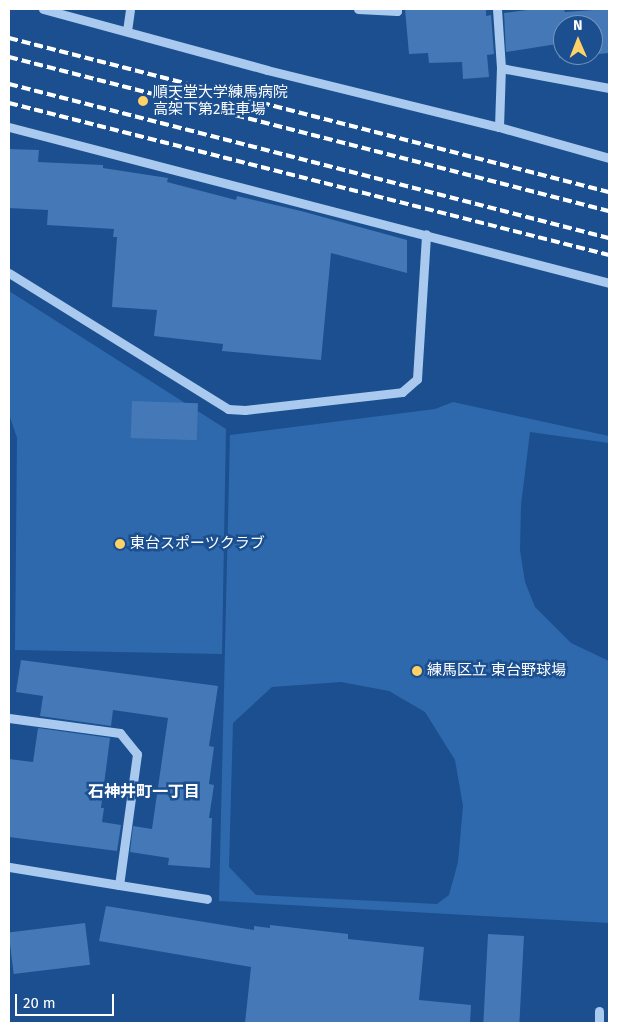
<!DOCTYPE html>
<html>
<head>
<meta charset="utf-8">
<style>
  body { margin:0 }
  #map { position:relative; width:618px; height:1032px; overflow:hidden; background:#1b4f8f; font-family:"Fira Sans","Noto Sans JP",sans-serif }
  div>[style] { position:absolute }
  [style*='--x'] { left:calc(var(--x)*1px); top:calc(var(--y)*1px); width:calc(var(--w)*1px); rotate:calc(var(--a)*1deg) }
  .green>* { inset:0; background:#2e69ad }
  .building>* { inset:0; background:#4478b7; transform-origin:0 0 }
  .minor>* { height:9px; margin:-4.5px; padding:0 4.5px; transform-origin:4.5px; border-radius:4.5px; background:#a9c9ee }
  .rail>* { height:4px; margin-top:-2px; transform-origin:0; background:repeating-linear-gradient(90deg,#fff 0 9px,transparent 0 13px) }
  .dots>* { width:14px; height:14px; translate:-50% -50%; box-sizing:border-box; border:2px solid #1b4f8f; border-radius:50% }
  span { translate:-50% -50%; white-space:nowrap; text-align:center; line-height:1.15; -webkit-text-stroke:5px #1b4f8f; paint-order:stroke }
  .poi-label { font-size:15px; color:#fff }
  .left { translate:0 -50%; text-align:left }
  .neighbourhood-label { font-size:16px; color:#fff; font-weight:700 }
  .frame { position:absolute; inset:0; border:10px solid #fff; pointer-events:none }
  .north { position:absolute; left:553px; top:15px; width:50px; height:50px; box-sizing:border-box; background:#1b4f8f; border:1px solid #7695bc; border-radius:50%; rotate:359deg; font-size:14px; font-weight:700; line-height:20px; text-align:center; color:#fff }
  .north::after { content:''; display:block; margin:auto; width:18px; height:22px; background:#ffd166; clip-path:polygon(50% 0,100% 100%,50% 72%,0 100%) }
  .scale { position:absolute; left:15px; top:994px; width:99px; height:22px; box-sizing:border-box; border:2px solid #fff; border-top:0; padding-left:6px; font-size:15px; line-height:18px; white-space:nowrap; color:#fff; -webkit-text-stroke:4px #1b4f8f; paint-order:stroke }
</style>
</head>
<body>
<div id="map">
  <div class="green">
    <div style="clip-path:polygon(9px 291px,226px 429px,222px 654px,15px 650px,17px 438px,9px 414px)"></div>
    <div style="clip-path:polygon(evenodd,453px 402px,609px 436px,609px 443px,530px 432px,521px 505px,520px 550px,525px 582px,535px 607px,571px 643px,609px 661px,609px 923px,219px 901px,230px 435px,435px 409px,453px 402px,341px 682px,389px 691px,425px 712px,455px 760px,463px 806px,458px 862px,449px 895px,437px 904px,256px 895px,229px 867px,233px 723px,272px 687px,341px 682px)"></div>
  </div>
  <div class="building">
    <div style="clip-path:polygon(405px 9px,486px 9px,486px 16px,491px 15px,494px 54px,487px 55px,489px 77px,463px 79px,462px 62px,429px 63px,428px 53px,409px 54px)"></div>
    <div style="clip-path:polygon(evenodd,535px 9px,564px 9px,565px 12px,609px 9px,609px 53px,559px 58px,557px 44px,506px 52px,504px 13px,535px 9px,563px 25px,593px 25px,593px 55px,563px 55px,563px 25px)"></div>
    <div style="clip-path:polygon(9px 149px,39px 150px,38px 162px,103px 165px,103px 168px,168px 178px,167px 182px,236px 200px,237px 196px,301px 211px,407px 240px,407px 273px,331px 253px,321px 360px,222px 351px,223px 344px,154px 336px,157px 310px,112px 307px,117px 237px,113px 237px,114px 229px,47px 225px,48px 210px,9px 208px)"></div>
    <div style="left:132px;top:401px;width:66px;height:37px;rotate:2deg"></div>
    <div style="clip-path:polygon(21px 660px,218px 686px,209px 746px,214px 747px,209px 784px,214px 785px,209px 818px,212px 818px,210px 868px,168px 865px,169px 858px,130px 852px,133px 826px,152px 829px,168px 718px,113px 710px,111px 726px,40px 716px,43px 696px,16px 692px)"></div>
    <div style="clip-path:polygon(38px 728px,110px 738px,101px 808px,104px 808px,102px 822px,121px 825px,117px 851px,9px 837px,9px 759px,33px 762px)"></div>
    <div style="clip-path:polygon(106px 906px,254px 930px,254px 926px,270px 928px,270px 925px,348px 934px,348px 939px,424px 947px,419px 1000px,471px 1005px,470px 1023px,245px 1023px,251px 967px,99px 941px)"></div>
    <div style="left:85px;top:923px;width:42px;height:77px;rotate:83deg"></div>
    <div style="left:488px;top:934px;width:36px;height:89px;rotate:3deg"></div>
  </div>
  <div class="minor">
    <div style="--x:43;--y:9;--w:232;--a:15.2"></div>
    <div style="--x:267;--y:70;--w:239;--a:13.8"></div>
    <div style="--x:499;--y:127;--w:114;--a:15.7"></div>
    <div style="--x:358;--y:9;--w:39;--a:3"></div>
    <div style="--x:397;--y:11;--w:2;--a:-90"></div>
    <div style="--x:497;--y:9;--w:59;--a:86.1"></div>
    <div style="--x:501;--y:68;--w:110;--a:10.5"></div>
    <div style="--x:127;--y:31;--w:22;--a:-82"></div>
    <div style="--x:9;--y:127;--w:620;--a:14.57"></div>
    <div style="--x:499;--y:127;--w:59;--a:-88.1"></div>
    <div style="--x:9;--y:273;--w:258;--a:31.8"></div>
    <div style="--x:228;--y:409;--w:17;--a:3"></div>
    <div style="--x:245;--y:410;--w:158;--a:-6.5"></div>
    <div style="--x:402;--y:392;--w:20;--a:-41"></div>
    <div style="--x:417;--y:379;--w:145;--a:-86.4"></div>
    <div style="--x:9;--y:718;--w:112;--a:7.7"></div>
    <div style="--x:120;--y:733;--w:27;--a:51"></div>
    <div style="--x:137;--y:754;--w:132;--a:97.8"></div>
    <div style="--x:119;--y:885;--w:111;--a:-170.7"></div>
    <div style="--x:119;--y:885;--w:89;--a:9"></div>
    <div style="--x:599;--y:1023;--w:12;--a:-90"></div>
  </div>
  <div class="rail">
    <div style="--x:9;--y:38;--w:619;--a:14.4"></div>
    <div style="--x:9;--y:57;--w:619;--a:14.4"></div>
    <div style="--x:9;--y:84;--w:619;--a:14.4"></div>
    <div style="--x:9;--y:103;--w:619;--a:14.22"></div>
  </div>
  <div class="dots">
    <div style="left:143px;top:101px;background:#ffd166"></div>
    <div style="left:120px;top:544px;background:#ffd166"></div>
    <div style="left:417px;top:671px;background:#ffd166"></div>
  </div>
  <div class="poi-label">
    <span class="left" style="left:153px;top:101px">順天堂大学練馬病院<br>高架下第2駐車場</span>
    <span class="left" style="left:130px;top:544px">東台スポーツクラブ</span>
    <span class="left" style="left:427px;top:671px">練馬区立 東台野球場</span>
  </div>
  <div class="neighbourhood-label">
    <span style="left:144px;top:792px">石神井町一丁目</span>
  </div>
  <div class="frame"></div>
  <div class="north">N</div>
  <div class="scale">20 m</div>
</div>
</body>
</html>
